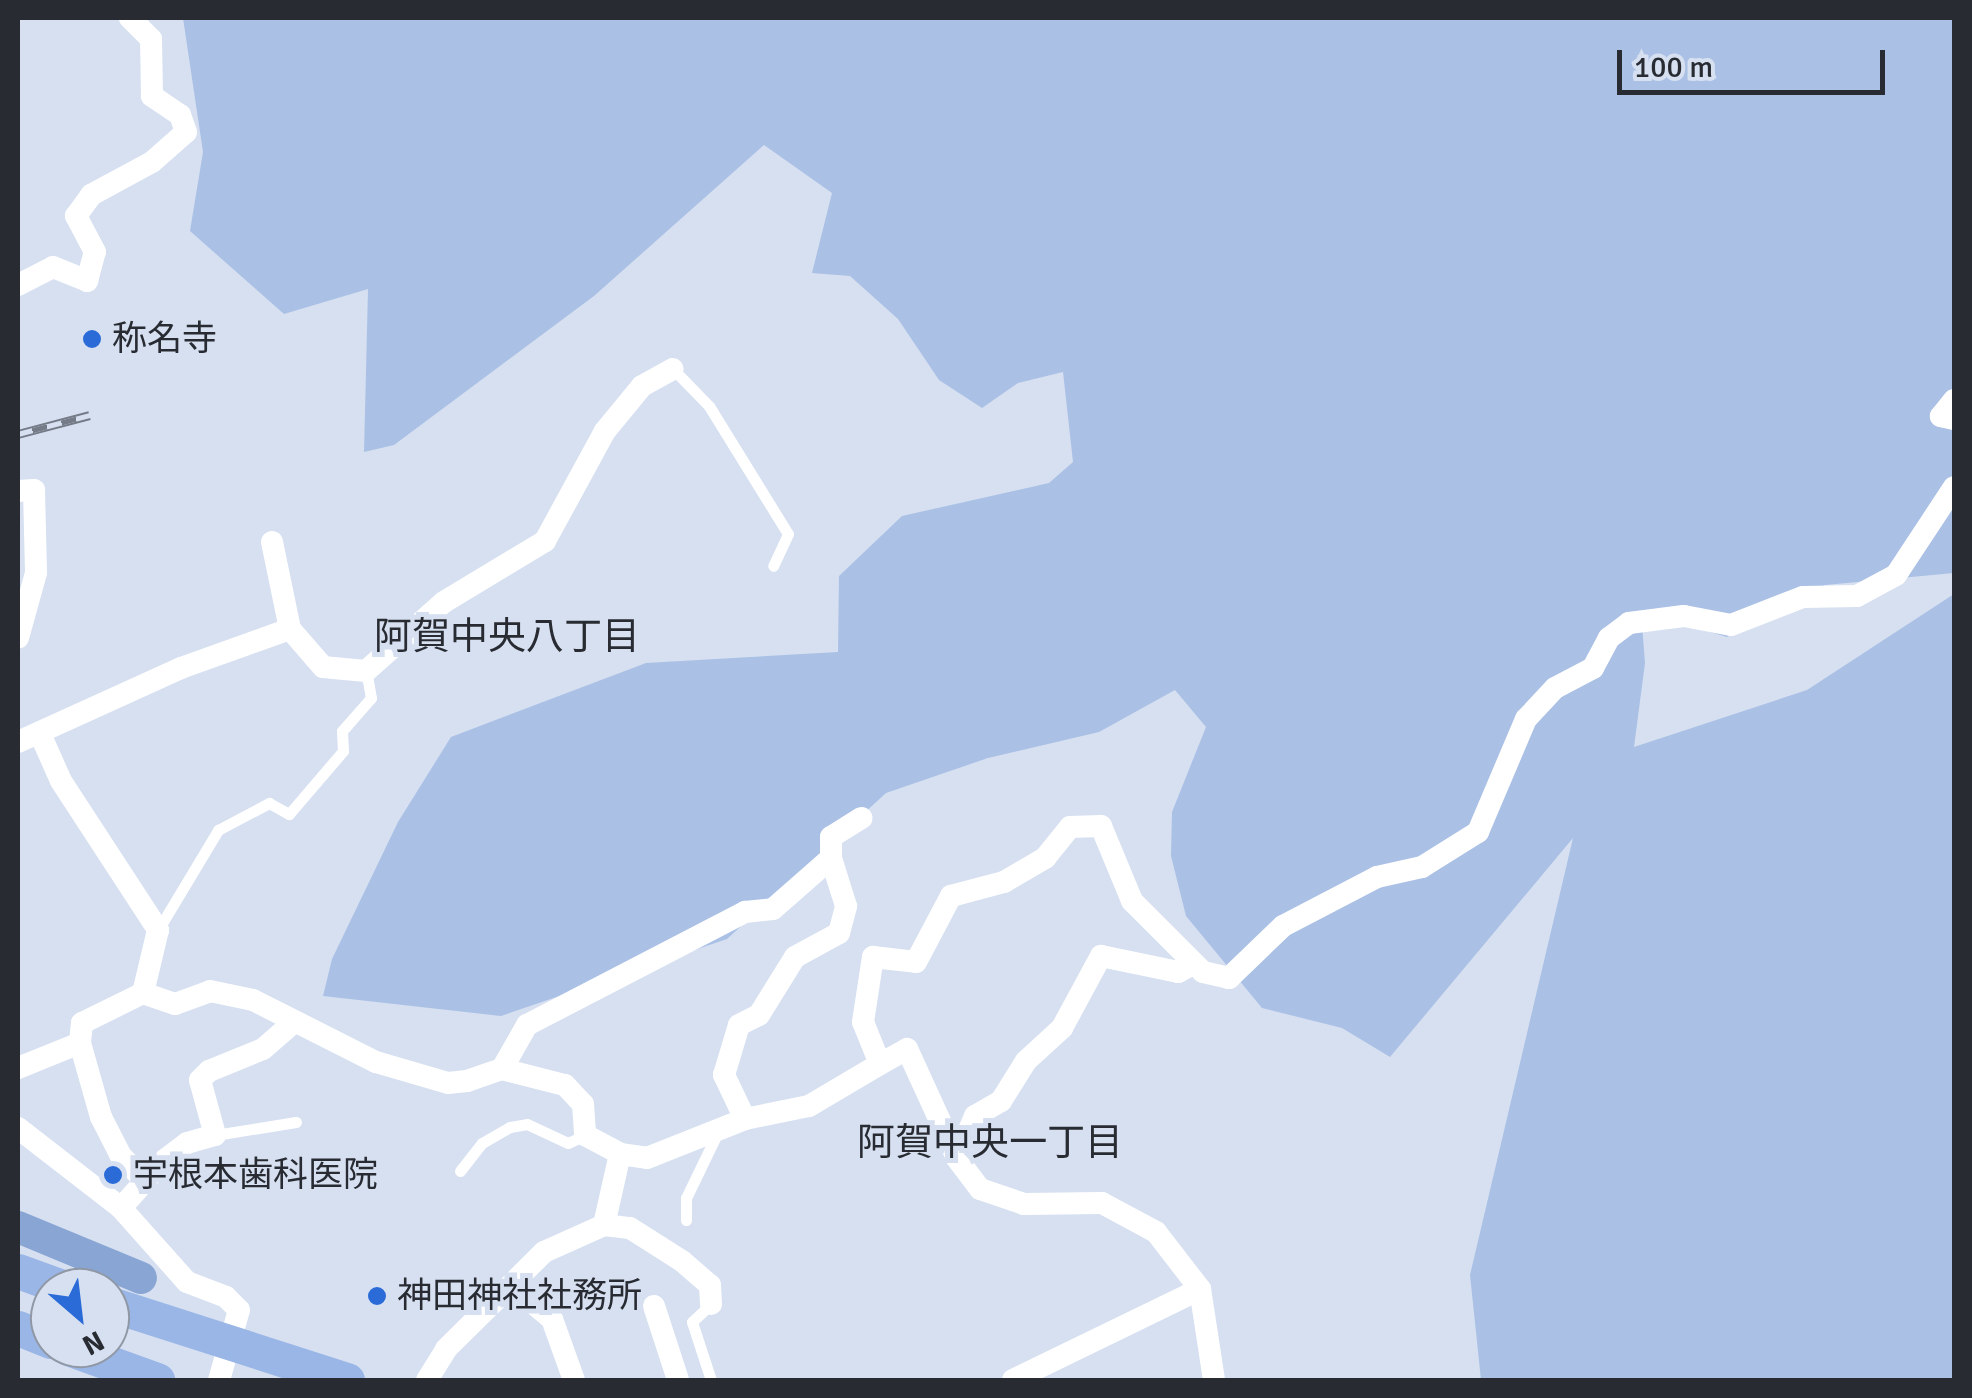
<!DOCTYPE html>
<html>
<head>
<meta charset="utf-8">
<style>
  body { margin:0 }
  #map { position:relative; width:1972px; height:1398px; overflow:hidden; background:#d6e0f1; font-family:Signika,"Noto Sans JP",sans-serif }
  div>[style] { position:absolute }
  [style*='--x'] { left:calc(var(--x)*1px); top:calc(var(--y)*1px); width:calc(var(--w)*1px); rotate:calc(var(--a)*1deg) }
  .green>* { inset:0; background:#aac0e5 }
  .river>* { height:32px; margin:-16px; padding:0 16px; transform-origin:16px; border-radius:16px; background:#88a5d4 }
  .service>* { height:11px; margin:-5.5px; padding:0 5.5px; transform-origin:5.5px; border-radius:5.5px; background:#fff }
  .minor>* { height:22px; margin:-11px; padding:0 11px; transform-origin:11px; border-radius:11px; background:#fff }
  .trunk>* { height:35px; margin:-17.5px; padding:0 17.5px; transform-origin:17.5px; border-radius:17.5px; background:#9ab6e6 }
  .rail>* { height:9px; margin-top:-4.5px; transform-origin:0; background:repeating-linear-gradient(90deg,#d6e0f1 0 15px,#757b87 0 30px); box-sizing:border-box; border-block:2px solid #757b87 }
  .dots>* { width:28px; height:28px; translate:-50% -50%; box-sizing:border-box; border:5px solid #d6e0f1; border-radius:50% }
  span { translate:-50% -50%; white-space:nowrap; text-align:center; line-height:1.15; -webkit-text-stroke:10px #d6e0f1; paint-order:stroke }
  .poi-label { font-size:35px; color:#282b32 }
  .left { translate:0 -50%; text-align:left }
  .neighbourhood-label { font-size:38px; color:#282b32 }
  .frame { position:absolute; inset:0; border:20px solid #282b32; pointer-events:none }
  .north { position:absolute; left:30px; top:1268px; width:100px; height:100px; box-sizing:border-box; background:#d6e0f1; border:2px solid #9098a5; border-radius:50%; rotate:152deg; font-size:28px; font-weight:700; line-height:40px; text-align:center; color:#282b32 }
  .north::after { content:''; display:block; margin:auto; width:35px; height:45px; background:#2a6bd8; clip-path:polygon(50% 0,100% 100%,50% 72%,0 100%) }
  .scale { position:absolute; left:1617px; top:50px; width:268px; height:45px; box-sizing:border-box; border:5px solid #282b32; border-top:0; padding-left:12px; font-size:30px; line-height:35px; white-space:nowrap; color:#282b32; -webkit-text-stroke:8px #d6e0f1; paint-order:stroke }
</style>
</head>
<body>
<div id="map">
  <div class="green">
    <div style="clip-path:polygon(183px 18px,1954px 18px,1954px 573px,1825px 585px,1727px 637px,1641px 611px,1645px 663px,1634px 747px,1807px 690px,1954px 594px,1954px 1380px,1481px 1380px,1470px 1275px,1573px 838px,1390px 1057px,1342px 1028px,1262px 1008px,1186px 916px,1171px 856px,1172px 812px,1206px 727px,1175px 690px,1099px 732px,988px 758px,886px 793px,727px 939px,501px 1016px,323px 996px,332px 959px,398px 822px,451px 737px,646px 663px,838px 652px,839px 576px,902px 516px,1049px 483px,1073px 462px,1063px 372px,1018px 383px,982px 408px,939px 380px,898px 319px,850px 276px,812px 273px,832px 193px,764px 145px,594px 296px,394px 445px,364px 452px,368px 289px,284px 314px,190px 231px,203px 152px)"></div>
  </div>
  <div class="river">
    <div style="--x:18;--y:1227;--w:133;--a:22.5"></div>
  </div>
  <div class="service">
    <div style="--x:673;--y:369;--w:52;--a:45.8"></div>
    <div style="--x:709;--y:406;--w:150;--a:58.3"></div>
    <div style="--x:788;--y:534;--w:35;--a:115"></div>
    <div style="--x:158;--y:930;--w:117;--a:-59"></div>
    <div style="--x:218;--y:830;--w:58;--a:-27.9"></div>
    <div style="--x:269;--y:803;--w:23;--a:29"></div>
    <div style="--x:289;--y:814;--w:83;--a:-49.4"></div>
    <div style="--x:343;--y:751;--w:20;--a:-93"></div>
    <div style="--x:342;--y:731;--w:44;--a:-48.7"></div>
    <div style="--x:371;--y:698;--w:27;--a:-100"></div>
    <div style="--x:215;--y:1135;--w:82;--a:-9.1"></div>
    <div style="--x:460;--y:1171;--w:36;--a:-52"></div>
    <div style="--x:482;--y:1143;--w:32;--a:-30"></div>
    <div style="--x:510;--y:1127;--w:17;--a:-10"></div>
    <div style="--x:527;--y:1124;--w:45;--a:24.9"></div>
    <div style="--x:568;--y:1143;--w:19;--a:-25"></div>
    <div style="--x:686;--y:1220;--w:22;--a:-90"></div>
    <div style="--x:686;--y:1198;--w:69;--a:-64.2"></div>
    <div style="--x:711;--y:1304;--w:26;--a:137"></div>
    <div style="--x:692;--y:1322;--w:61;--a:71.9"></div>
  </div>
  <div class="minor">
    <div style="--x:18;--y:285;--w:39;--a:-27"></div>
    <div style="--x:53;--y:267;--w:37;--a:22"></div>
    <div style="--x:87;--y:281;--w:30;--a:-75"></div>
    <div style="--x:95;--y:252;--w:41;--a:-117.8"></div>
    <div style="--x:76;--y:216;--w:26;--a:-54"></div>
    <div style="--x:91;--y:195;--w:69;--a:-28.4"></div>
    <div style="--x:152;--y:162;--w:45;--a:-41.4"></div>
    <div style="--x:186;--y:132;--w:18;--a:-109"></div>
    <div style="--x:180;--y:115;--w:34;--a:-146"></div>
    <div style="--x:152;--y:96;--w:57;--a:-91"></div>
    <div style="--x:151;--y:39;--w:30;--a:-135"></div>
    <div style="--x:1954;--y:400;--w:21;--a:129"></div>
    <div style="--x:1941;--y:416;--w:13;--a:13"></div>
    <div style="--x:18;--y:491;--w:16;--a:-4"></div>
    <div style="--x:34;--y:490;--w:83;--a:88.6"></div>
    <div style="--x:36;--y:573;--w:67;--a:105.5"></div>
    <div style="--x:272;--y:542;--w:89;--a:78.3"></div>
    <div style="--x:290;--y:629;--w:50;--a:49"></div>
    <div style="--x:323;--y:667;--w:43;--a:5.3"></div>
    <div style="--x:366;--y:671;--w:104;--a:-41.5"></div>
    <div style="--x:444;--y:602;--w:118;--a:-31.1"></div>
    <div style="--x:545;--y:541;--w:125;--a:-61.4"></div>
    <div style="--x:605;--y:431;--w:58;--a:-50.6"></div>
    <div style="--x:642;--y:386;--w:35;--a:-29"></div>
    <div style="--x:41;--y:736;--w:49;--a:66"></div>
    <div style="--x:61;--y:781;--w:178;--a:56.9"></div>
    <div style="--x:158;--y:930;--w:65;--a:103.4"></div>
    <div style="--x:143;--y:993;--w:68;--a:153.8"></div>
    <div style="--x:82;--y:1023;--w:20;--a:96"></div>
    <div style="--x:80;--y:1043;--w:77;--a:74.2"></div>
    <div style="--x:101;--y:1117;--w:44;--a:62.9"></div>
    <div style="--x:121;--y:1156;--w:33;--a:46"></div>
    <div style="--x:18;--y:742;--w:179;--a:-24.4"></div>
    <div style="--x:181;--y:668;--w:116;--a:-19.7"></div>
    <div style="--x:143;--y:993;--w:34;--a:19"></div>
    <div style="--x:175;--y:1004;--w:37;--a:-20"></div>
    <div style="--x:210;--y:991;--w:44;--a:11.8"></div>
    <div style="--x:253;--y:1000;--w:138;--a:26.8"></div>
    <div style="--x:376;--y:1062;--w:75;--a:16.3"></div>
    <div style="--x:448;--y:1083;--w:19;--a:-6"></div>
    <div style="--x:467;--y:1081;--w:37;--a:-19"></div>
    <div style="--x:502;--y:1069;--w:51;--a:-60.4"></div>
    <div style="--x:527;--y:1025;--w:246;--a:-27.4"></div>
    <div style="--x:745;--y:912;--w:28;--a:-6"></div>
    <div style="--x:773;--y:909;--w:77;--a:-41.3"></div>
    <div style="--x:831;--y:858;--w:21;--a:-90"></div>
    <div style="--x:831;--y:837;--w:36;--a:-32"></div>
    <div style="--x:18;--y:1068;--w:67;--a:-22"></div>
    <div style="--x:502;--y:1069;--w:65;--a:14.3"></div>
    <div style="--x:565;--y:1085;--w:26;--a:47"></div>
    <div style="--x:583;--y:1104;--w:31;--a:86"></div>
    <div style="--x:585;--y:1135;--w:40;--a:28"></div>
    <div style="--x:620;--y:1154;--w:27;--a:8"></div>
    <div style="--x:647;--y:1158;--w:105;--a:-21.7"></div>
    <div style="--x:745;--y:1119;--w:65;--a:-11.5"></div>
    <div style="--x:809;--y:1106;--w:82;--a:-30.6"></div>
    <div style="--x:745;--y:1119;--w:49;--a:-115.5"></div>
    <div style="--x:724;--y:1075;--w:52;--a:-73.3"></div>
    <div style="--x:739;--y:1025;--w:22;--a:-27"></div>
    <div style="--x:759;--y:1015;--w:68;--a:-58.2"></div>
    <div style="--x:795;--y:957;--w:50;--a:-28.6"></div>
    <div style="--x:839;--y:933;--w:28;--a:-75"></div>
    <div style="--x:846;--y:906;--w:50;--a:-107.4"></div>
    <div style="--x:18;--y:1128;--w:130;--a:37.8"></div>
    <div style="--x:121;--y:1208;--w:99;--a:48.3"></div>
    <div style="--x:187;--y:1282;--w:42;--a:21"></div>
    <div style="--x:226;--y:1297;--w:18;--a:45"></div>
    <div style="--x:239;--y:1310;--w:73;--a:105.9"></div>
    <div style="--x:957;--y:1158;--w:46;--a:-66.8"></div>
    <div style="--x:975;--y:1116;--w:30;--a:-30"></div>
    <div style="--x:1001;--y:1101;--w:47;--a:-58"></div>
    <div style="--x:1026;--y:1061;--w:49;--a:-42.5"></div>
    <div style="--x:1062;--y:1028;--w:82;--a:-61.6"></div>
    <div style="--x:1101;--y:956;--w:79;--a:11.7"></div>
    <div style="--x:1178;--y:972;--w:17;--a:-28"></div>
    <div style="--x:121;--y:1208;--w:62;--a:-48.3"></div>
    <div style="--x:162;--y:1162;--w:31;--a:-37"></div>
    <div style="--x:187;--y:1143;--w:29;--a:-16"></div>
    <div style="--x:215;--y:1135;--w:57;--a:-105.3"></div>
    <div style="--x:200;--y:1080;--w:13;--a:-45"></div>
    <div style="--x:209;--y:1071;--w:58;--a:-22.2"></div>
    <div style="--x:263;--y:1049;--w:40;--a:-41"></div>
    <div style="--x:604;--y:1225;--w:26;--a:7"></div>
    <div style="--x:630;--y:1228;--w:62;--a:32.4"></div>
    <div style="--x:682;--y:1261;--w:37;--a:41"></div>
    <div style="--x:710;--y:1285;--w:19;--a:87"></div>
    <div style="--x:511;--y:1285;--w:53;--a:39.7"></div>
    <div style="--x:552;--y:1319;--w:65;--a:70.2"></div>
    <div style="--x:654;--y:1306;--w:78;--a:72"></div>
    <div style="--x:427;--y:1380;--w:36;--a:-58"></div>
    <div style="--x:446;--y:1349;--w:138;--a:-44.7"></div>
    <div style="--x:544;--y:1252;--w:66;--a:-24.2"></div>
    <div style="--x:604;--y:1225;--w:73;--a:-77.3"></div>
    <div style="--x:1013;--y:1380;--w:208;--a:-25.9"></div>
    <div style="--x:1214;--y:1380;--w:92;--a:-98.7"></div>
    <div style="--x:1200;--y:1289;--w:72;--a:-127.7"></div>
    <div style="--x:1156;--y:1232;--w:61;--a:-151.8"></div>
    <div style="--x:1102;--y:1203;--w:78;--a:179.3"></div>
    <div style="--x:1024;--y:1204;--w:46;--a:-161.2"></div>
    <div style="--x:980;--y:1189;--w:39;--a:-127"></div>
    <div style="--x:957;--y:1158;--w:120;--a:-114.6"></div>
    <div style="--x:907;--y:1049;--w:31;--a:151"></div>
    <div style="--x:880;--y:1064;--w:45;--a:-112"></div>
    <div style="--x:863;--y:1022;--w:66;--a:-81.3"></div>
    <div style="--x:873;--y:957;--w:43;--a:6.6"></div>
    <div style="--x:916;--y:962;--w:75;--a:-62.1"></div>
    <div style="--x:951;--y:896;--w:55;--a:-14.8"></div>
    <div style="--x:1004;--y:882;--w:48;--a:-30.3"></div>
    <div style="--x:1045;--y:858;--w:40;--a:-51"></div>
    <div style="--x:1070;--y:827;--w:31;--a:-2"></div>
    <div style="--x:1101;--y:826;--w:81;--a:67.5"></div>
    <div style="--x:1132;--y:901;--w:100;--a:45"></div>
    <div style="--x:1203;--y:972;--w:27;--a:13"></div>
    <div style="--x:1229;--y:978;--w:75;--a:-43.9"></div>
    <div style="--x:1283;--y:926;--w:106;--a:-27.5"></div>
    <div style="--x:1377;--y:877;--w:46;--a:-12.5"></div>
    <div style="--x:1422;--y:867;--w:66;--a:-32"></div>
    <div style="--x:1478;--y:832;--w:123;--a:-67"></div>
    <div style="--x:1526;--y:719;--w:42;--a:-46.9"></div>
    <div style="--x:1555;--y:688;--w:43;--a:-27.8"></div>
    <div style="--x:1593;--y:668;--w:34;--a:-62"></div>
    <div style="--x:1609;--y:638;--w:25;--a:-37"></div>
    <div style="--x:1629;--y:623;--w:55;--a:-7.3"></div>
    <div style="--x:1684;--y:616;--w:48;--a:10.8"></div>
    <div style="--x:1731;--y:625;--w:77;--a:-21.3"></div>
    <div style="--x:1803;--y:597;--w:54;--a:-1.1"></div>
    <div style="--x:1857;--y:596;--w:44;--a:-28.3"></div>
    <div style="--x:1896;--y:575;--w:105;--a:-56.6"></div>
  </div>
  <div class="trunk">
    <div style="--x:18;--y:1271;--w:50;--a:19.9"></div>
    <div style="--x:110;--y:1304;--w:249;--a:17.8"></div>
    <div style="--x:18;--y:1328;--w:35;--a:22"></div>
    <div style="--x:68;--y:1348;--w:95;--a:19.8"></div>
  </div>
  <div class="rail">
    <div style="--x:18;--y:434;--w:74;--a:-14.8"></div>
  </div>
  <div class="dots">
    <div style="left:92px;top:339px;background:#2a6bd8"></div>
    <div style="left:113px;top:1175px;background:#2a6bd8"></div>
    <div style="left:377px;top:1296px;background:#2a6bd8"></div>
  </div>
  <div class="poi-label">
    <span class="left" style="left:112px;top:339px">称名寺</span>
    <span class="left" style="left:133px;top:1175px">宇根本歯科医院</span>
    <span class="left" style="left:397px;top:1296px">神田神社社務所</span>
  </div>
  <div class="neighbourhood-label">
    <span style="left:507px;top:637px">阿賀中央八丁目</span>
    <span style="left:990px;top:1143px">阿賀中央一丁目</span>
  </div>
  <div class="frame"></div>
  <div class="north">N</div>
  <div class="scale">100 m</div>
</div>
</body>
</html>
